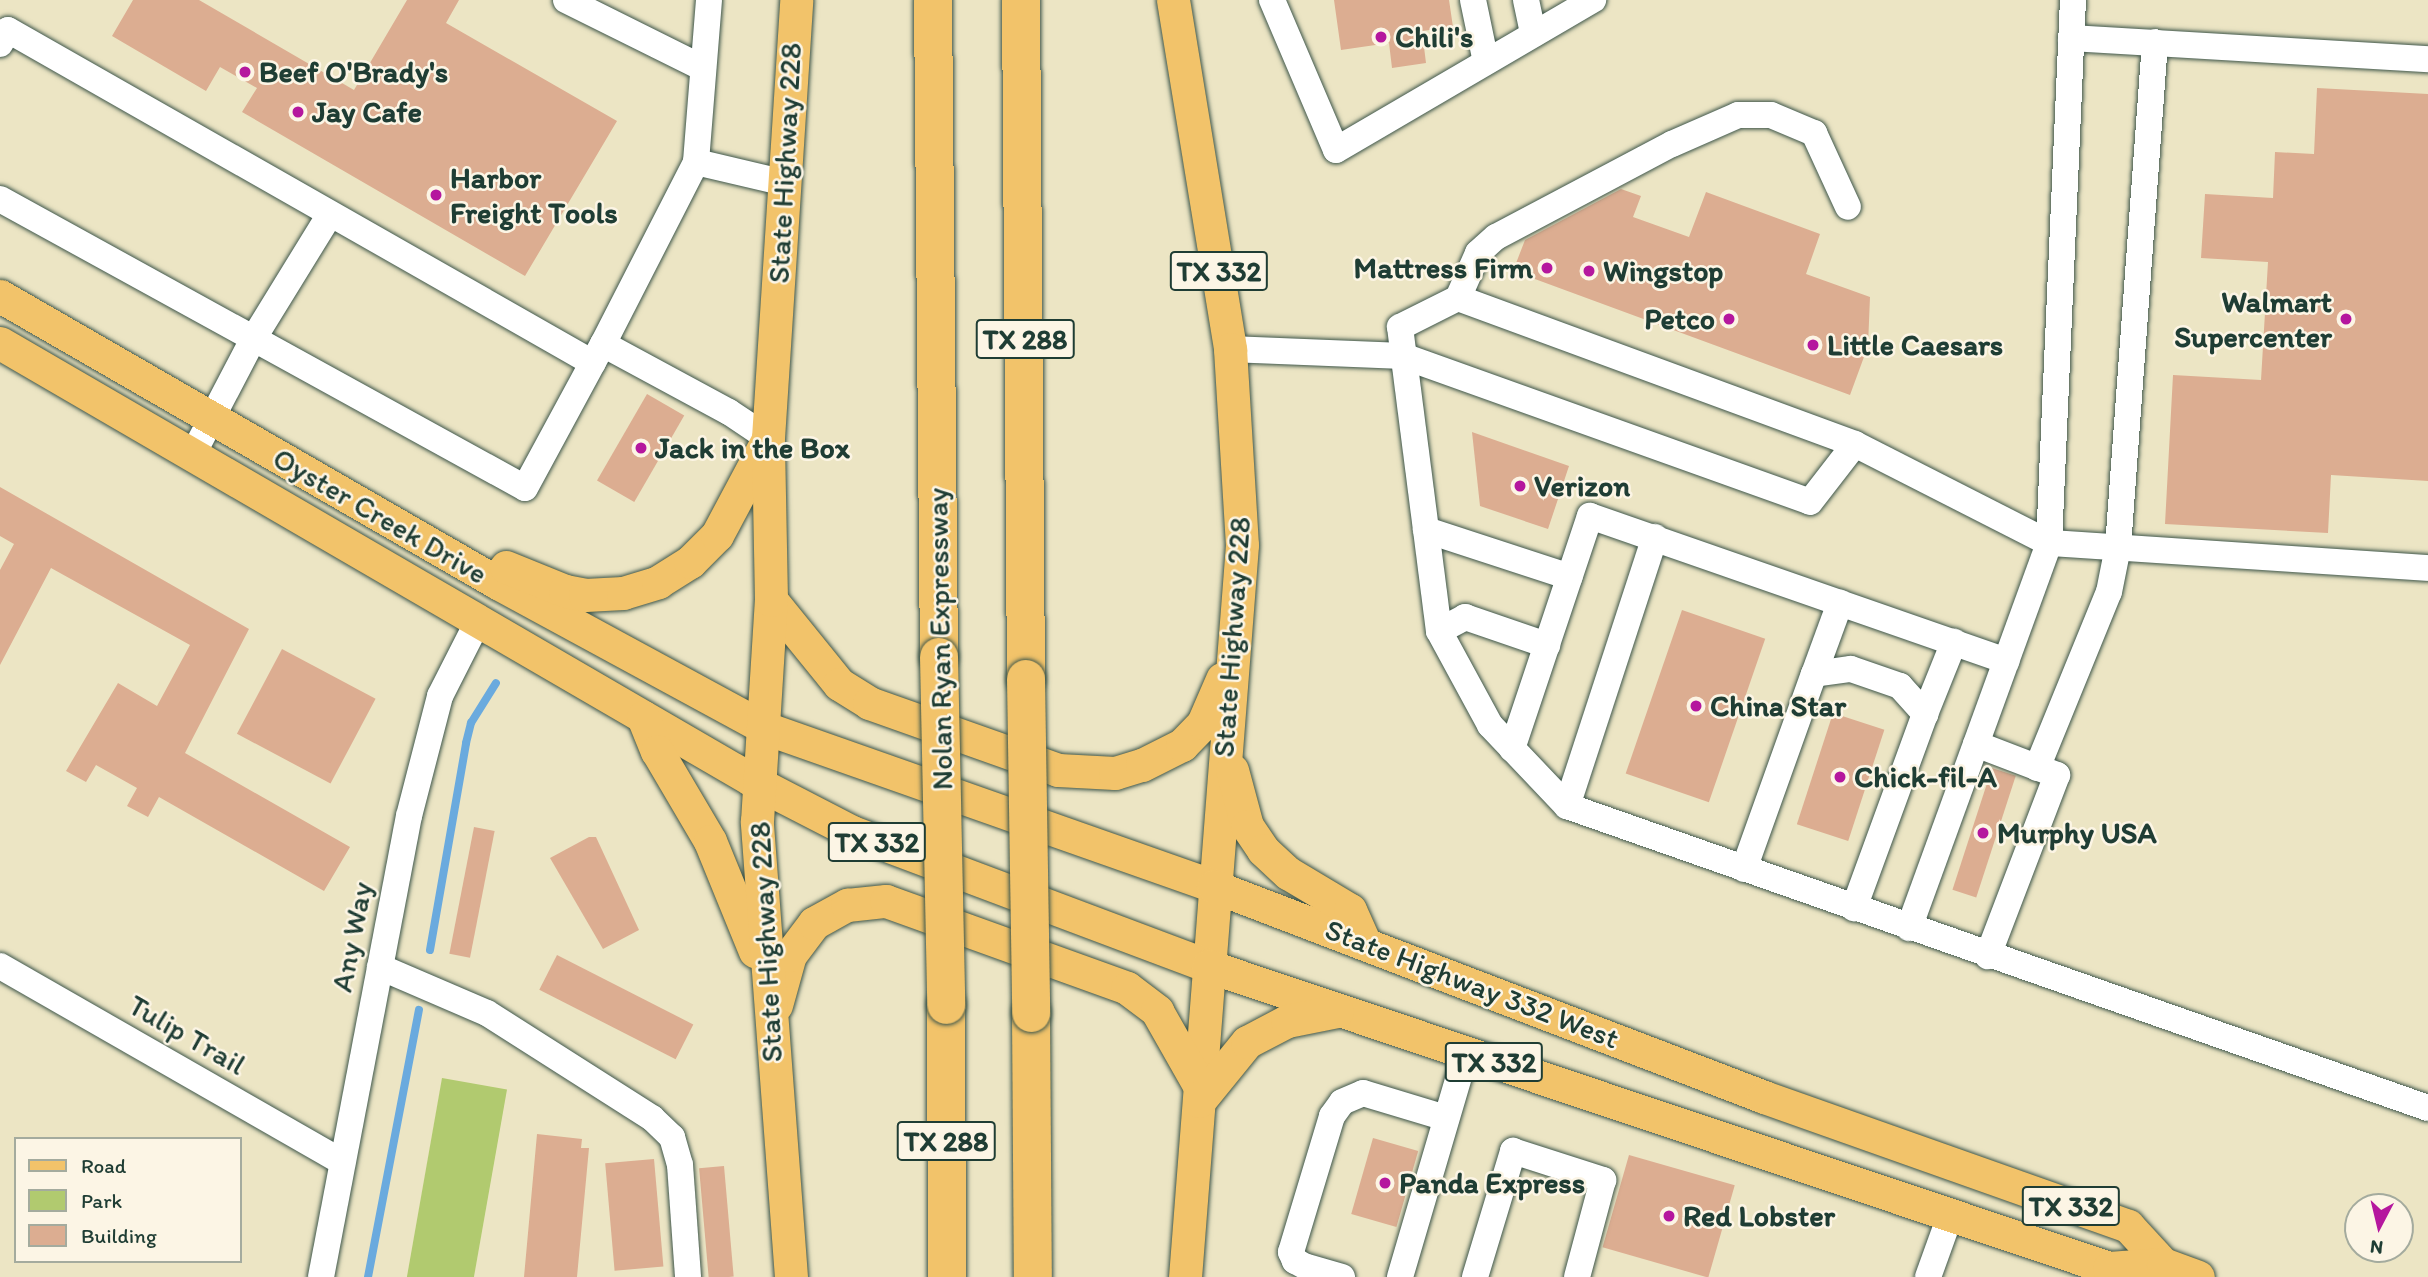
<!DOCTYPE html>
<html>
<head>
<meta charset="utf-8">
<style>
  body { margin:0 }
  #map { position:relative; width:2428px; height:1277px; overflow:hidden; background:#ece5c4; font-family:Itim,sans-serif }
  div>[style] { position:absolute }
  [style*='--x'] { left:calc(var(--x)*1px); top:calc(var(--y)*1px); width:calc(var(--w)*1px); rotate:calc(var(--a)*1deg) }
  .green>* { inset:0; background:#b1ca6f; transform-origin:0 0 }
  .stream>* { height:8px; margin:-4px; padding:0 4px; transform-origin:4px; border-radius:4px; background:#6aaade }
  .building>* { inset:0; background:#dcad91; transform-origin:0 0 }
  .roads { filter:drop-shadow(0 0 2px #3e564a) drop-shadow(0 0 2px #3e564a) }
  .minor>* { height:26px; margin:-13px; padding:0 13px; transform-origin:13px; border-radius:13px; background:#fff }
  .major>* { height:33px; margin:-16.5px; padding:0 16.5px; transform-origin:16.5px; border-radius:16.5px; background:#f2c36a }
  .highway>* { height:38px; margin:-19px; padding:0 19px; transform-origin:19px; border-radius:19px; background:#f2c36a }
  .bridges { filter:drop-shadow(0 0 2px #3e564a) drop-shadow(0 0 2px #3e564a) }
  .highway-bridge>* { height:38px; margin:-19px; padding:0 19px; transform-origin:19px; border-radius:19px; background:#f2c36a }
  .dots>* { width:19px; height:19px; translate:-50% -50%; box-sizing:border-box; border:4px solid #fcf5e5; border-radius:50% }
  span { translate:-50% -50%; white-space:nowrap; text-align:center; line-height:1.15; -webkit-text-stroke:5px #fcf5e5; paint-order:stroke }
  .shield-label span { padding:2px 5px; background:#fcf5e5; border:2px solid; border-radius:5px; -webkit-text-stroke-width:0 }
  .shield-label { font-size:28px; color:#1f3d34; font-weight:700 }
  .poi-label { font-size:30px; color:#1f3d34; font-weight:700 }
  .left { translate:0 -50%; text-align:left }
  .right { translate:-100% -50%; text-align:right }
  .street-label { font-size:30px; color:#1f3d34 }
  .legend { position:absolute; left:14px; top:1137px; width:228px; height:126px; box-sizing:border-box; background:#fcf5e5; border:2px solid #a4ab9e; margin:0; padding:9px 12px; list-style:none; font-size:21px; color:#1f3d34 }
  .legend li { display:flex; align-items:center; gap:14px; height:35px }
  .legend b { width:35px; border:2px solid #a4ab9e }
  .north { position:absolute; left:2344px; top:1193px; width:70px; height:70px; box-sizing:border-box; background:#fcf5e5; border:2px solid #a4ab9e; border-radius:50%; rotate:187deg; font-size:19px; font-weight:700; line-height:28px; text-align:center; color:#1f3d34 }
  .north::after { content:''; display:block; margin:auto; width:24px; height:32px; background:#b5179e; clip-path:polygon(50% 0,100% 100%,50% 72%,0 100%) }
</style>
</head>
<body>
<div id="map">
  <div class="green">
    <div style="left:442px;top:1078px;width:66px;height:202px;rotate:10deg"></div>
  </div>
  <div class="stream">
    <div style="--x:430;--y:950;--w:210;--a:-80.1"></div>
    <div style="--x:466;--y:743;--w:21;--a:-76"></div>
    <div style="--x:471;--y:723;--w:47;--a:-58"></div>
    <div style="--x:368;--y:1277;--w:272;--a:-79.2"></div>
  </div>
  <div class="building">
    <div style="clip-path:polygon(133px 0,199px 0,354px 90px,407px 0,459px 0,446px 23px,617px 121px,525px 276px,242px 112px,257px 88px,220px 67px,206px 91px,112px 36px)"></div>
    <div style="clip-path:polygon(1334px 0,1449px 0,1453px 27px,1422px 31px,1426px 63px,1392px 68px,1389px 43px,1341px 50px)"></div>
    <div style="clip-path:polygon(2317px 88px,2428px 94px,2428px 481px,2331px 475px,2328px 533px,2165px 524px,2173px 375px,2261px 380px,2268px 262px,2201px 258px,2205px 194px,2273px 198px,2275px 152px,2314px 154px)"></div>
    <div style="clip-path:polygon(1621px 189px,1641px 196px,1633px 217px,1689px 237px,1706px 192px,1820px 234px,1806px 274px,1870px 297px,1868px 346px,1850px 395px,1513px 271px,1525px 240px)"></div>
    <div style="left:647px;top:394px;width:43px;height:100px;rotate:30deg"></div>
    <div style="clip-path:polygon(1472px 432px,1569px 466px,1548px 529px,1480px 506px)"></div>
    <div style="clip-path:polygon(0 487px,249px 629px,185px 753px,350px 847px,324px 891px,159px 797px,148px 817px,127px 806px,137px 788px,96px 765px,86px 782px,66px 771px,118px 683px,157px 706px,190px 645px,51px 568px,0 665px,0 570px,14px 544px,0 536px)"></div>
    <div style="left:1682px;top:610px;width:88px;height:173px;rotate:19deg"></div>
    <div style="left:282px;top:649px;width:106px;height:96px;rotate:28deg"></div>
    <div style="left:1833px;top:713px;width:54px;height:117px;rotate:18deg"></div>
    <div style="left:1992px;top:768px;width:25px;height:128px;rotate:18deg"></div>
    <div style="left:474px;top:827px;width:21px;height:129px;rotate:11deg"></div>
    <div style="clip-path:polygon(589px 837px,596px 837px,639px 930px,603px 949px,550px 858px)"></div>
    <div style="left:557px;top:955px;width:153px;height:39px;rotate:27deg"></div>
    <div style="clip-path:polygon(537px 1134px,582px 1139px,581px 1148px,589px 1148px,577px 1277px,524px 1277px)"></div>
    <div style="left:1373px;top:1138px;width:47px;height:79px;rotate:16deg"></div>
    <div style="left:1629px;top:1155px;width:110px;height:96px;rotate:16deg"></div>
    <div style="left:654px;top:1159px;width:108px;height:49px;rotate:85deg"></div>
    <div style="left:724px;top:1166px;width:111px;height:25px;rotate:85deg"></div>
  </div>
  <div class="roads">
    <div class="minor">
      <div style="--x:566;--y:0;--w:153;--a:26.4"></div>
      <div style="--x:709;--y:0;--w:163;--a:94.6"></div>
      <div style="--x:696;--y:162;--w:87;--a:13.2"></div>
      <div style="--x:1272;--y:0;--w:163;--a:66.9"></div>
      <div style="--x:1336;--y:150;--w:298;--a:-30.3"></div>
      <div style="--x:1473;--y:0;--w:63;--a:78.2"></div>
      <div style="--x:1526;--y:0;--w:35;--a:78"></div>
      <div style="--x:2071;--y:38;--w:358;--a:3.4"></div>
      <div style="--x:0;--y:44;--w:16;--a:-60"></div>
      <div style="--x:8;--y:30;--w:673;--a:29.65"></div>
      <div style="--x:0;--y:199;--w:599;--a:28.83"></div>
      <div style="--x:525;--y:488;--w:164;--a:-61.6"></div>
      <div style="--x:603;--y:344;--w:143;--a:28.4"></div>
      <div style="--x:729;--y:412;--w:47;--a:33.7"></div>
      <div style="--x:1458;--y:298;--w:49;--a:-66"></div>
      <div style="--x:1478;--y:253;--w:24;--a:-42"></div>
      <div style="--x:1496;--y:237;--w:199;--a:-27.9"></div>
      <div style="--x:1672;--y:144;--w:72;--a:-23.7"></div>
      <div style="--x:1738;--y:115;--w:33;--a:0"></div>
      <div style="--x:1771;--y:115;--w:47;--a:22.7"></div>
      <div style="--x:1814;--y:133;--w:81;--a:65.3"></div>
      <div style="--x:603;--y:344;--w:204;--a:-62.9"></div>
      <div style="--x:1230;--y:349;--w:173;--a:2.3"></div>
      <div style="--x:1403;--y:356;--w:432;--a:19.7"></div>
      <div style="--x:1810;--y:502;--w:73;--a:-52.2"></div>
      <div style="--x:192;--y:456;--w:130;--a:-62.4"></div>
      <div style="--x:252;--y:341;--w:149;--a:-58.4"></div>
      <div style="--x:1426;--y:530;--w:151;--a:18.1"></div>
      <div style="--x:2428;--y:568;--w:380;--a:-176.2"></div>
      <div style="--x:2049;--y:543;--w:218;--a:-153"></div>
      <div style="--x:1855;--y:444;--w:423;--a:-159.8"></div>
      <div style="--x:1458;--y:298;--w:65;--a:153.4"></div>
      <div style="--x:1400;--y:327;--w:306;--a:82.7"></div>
      <div style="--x:1439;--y:631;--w:107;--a:61.5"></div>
      <div style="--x:1490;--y:725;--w:112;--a:46.5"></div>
      <div style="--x:1567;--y:806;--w:912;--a:19.33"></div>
      <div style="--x:1439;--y:631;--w:30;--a:-28"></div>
      <div style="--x:1465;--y:617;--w:87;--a:18.9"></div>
      <div style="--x:1814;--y:674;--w:76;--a:-69.9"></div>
      <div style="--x:1925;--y:714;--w:78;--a:-68.1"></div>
      <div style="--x:1976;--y:744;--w:87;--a:20.9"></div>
      <div style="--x:2057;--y:775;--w:194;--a:110.9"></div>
      <div style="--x:1512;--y:749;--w:246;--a:-71.5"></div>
      <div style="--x:1590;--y:516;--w:441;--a:19.2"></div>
      <div style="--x:2037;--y:768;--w:190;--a:-67.8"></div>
      <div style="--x:2109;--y:592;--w:46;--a:-78.7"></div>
      <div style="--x:2118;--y:547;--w:506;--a:-85.81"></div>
      <div style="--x:1567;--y:806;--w:283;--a:-71.9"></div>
      <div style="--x:1744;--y:869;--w:207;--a:-70.3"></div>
      <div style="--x:1814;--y:674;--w:37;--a:-8"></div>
      <div style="--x:1851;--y:669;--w:52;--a:19.1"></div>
      <div style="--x:1900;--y:686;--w:38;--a:48"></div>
      <div style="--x:1925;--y:714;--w:207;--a:110.1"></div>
      <div style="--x:1909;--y:928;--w:410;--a:-70"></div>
      <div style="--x:2049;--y:543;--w:544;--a:-87.47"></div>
      <div style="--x:0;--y:966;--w:394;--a:29.8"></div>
      <div style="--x:380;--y:967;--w:116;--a:23.3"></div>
      <div style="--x:487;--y:1013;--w:196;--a:32.5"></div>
      <div style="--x:652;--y:1118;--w:28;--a:44"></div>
      <div style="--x:672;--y:1137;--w:29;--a:74"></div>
      <div style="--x:680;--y:1165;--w:112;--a:85.9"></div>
      <div style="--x:321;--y:1277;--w:469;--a:-79.2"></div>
      <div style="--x:409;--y:816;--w:124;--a:-75.5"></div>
      <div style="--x:440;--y:696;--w:86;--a:-63.1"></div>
      <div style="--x:1342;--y:1277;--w:37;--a:-164"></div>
      <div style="--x:1306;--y:1267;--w:13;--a:-151"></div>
      <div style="--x:1295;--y:1261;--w:10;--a:-114"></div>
      <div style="--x:1291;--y:1252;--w:142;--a:-73.2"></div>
      <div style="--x:1332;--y:1116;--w:17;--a:-54"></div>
      <div style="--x:1342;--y:1102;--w:23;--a:-23"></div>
      <div style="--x:1363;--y:1093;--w:87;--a:16.8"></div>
      <div style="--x:1400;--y:1277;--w:234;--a:-73.6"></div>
      <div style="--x:1475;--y:1277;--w:132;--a:-73.2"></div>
      <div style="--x:1513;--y:1151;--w:95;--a:17.9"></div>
      <div style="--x:1603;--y:1180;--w:100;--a:105"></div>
      <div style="--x:1928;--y:1277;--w:68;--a:-70.2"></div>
    </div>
    <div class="major">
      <div style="--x:1173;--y:0;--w:354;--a:80.7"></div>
      <div style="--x:1230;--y:349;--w:196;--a:86.5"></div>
      <div style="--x:1242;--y:545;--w:734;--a:94.45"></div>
      <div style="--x:0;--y:296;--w:575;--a:29.96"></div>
      <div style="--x:498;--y:583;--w:304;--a:28.5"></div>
      <div style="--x:765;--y:728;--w:475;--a:19.4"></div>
      <div style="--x:1213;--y:886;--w:590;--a:20.95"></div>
      <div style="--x:1764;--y:1097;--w:386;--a:19.5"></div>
      <div style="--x:2128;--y:1226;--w:52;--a:47.4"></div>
      <div style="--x:0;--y:343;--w:878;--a:30.16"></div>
      <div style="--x:759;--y:784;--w:105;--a:27.3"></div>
      <div style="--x:852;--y:832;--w:380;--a:20.6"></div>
      <div style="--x:1208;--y:966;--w:950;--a:18.53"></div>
      <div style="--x:2109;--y:1268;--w:54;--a:-4.2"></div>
      <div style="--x:2163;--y:1264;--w:37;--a:20"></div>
      <div style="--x:506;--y:567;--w:64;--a:22.1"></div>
      <div style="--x:565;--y:591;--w:20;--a:11"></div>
      <div style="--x:585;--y:595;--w:38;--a:-3"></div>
      <div style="--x:623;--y:593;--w:37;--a:-17"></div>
      <div style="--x:658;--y:582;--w:38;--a:-32"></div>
      <div style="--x:690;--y:562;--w:38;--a:-45"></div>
      <div style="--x:717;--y:535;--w:106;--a:-62"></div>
      <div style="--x:771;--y:600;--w:108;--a:51"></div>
      <div style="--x:839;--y:684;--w:36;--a:32"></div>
      <div style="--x:869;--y:703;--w:201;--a:19.5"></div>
      <div style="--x:1058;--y:770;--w:57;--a:3"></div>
      <div style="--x:1115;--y:773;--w:28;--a:-17"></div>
      <div style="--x:1142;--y:765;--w:45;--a:-26.6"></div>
      <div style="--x:1182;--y:745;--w:30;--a:-46"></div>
      <div style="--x:1203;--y:723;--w:48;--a:-66.6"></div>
      <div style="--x:643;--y:717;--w:37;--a:68"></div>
      <div style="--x:657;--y:751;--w:104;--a:59.5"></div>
      <div style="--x:710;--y:841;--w:119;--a:67.8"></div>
      <div style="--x:1232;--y:770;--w:58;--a:75"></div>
      <div style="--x:1247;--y:826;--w:29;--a:56"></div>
      <div style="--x:1263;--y:850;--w:34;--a:43"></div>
      <div style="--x:1288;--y:873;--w:72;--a:30.8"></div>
      <div style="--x:1350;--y:910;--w:35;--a:66"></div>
      <div style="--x:776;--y:1005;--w:52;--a:-74.4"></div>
      <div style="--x:790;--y:955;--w:40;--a:-53"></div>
      <div style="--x:814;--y:923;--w:38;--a:-29"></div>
      <div style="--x:847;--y:905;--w:39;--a:-6"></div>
      <div style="--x:886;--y:901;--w:256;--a:19.8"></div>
      <div style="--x:1127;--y:988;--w:38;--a:37"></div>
      <div style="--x:1157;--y:1011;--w:87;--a:60.5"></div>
      <div style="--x:1199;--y:1101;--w:76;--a:-50.9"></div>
      <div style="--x:1247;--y:1042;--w:45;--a:-27.7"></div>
      <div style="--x:1287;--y:1021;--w:51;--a:-11.3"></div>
      <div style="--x:791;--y:1277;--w:457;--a:-94.3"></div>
      <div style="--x:757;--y:821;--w:221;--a:-86.4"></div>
      <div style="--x:771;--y:600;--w:162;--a:-91.1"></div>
      <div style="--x:768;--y:438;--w:439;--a:-86.3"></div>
    </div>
    <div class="highway">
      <div style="--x:933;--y:0;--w:657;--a:89.48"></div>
      <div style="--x:1021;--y:0;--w:679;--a:89.58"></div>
      <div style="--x:946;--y:1005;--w:272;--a:89.8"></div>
      <div style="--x:1031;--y:1013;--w:264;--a:89.6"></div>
    </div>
  </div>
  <div class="bridges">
    <div class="highway-bridge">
      <div style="--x:939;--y:657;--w:348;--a:88.8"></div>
      <div style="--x:1026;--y:679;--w:334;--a:89.1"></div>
    </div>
  </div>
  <div class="dots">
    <div style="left:1381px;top:37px;background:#b5179e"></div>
    <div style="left:245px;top:72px;background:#b5179e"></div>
    <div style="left:298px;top:112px;background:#b5179e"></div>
    <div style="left:436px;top:195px;background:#b5179e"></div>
    <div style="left:1547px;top:268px;background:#b5179e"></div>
    <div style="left:1589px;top:271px;background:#b5179e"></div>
    <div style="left:1729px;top:319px;background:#b5179e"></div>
    <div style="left:2346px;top:319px;background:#b5179e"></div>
    <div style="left:1813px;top:345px;background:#b5179e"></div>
    <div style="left:641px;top:448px;background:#b5179e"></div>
    <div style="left:1520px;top:486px;background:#b5179e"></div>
    <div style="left:1696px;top:706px;background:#b5179e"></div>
    <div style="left:1840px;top:777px;background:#b5179e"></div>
    <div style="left:1983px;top:833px;background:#b5179e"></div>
    <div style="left:1385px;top:1183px;background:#b5179e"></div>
    <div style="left:1669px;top:1216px;background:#b5179e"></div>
  </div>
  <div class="shield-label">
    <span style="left:1219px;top:271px">TX 332</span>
    <span style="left:1025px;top:339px">TX 288</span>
    <span style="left:877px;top:842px">TX 332</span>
    <span style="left:1494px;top:1062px">TX 332</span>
    <span style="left:946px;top:1141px">TX 288</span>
    <span style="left:2071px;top:1206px">TX 332</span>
  </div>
  <div class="poi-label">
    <span class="left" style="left:1395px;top:37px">Chili's</span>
    <span class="left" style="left:259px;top:72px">Beef O'Brady's</span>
    <span class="left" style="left:312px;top:112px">Jay Cafe</span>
    <span class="left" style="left:450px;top:195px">Harbor<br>Freight Tools</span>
    <span class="right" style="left:1533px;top:268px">Mattress Firm</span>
    <span class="left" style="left:1603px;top:271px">Wingstop</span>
    <span class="right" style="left:2332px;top:319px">Walmart<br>Supercenter</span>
    <span class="right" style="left:1715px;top:319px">Petco</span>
    <span class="left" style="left:1827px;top:345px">Little Caesars</span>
    <span class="left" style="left:655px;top:448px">Jack in the Box</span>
    <span class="left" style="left:1534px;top:486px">Verizon</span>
    <span class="left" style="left:1710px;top:706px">China Star</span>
    <span class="left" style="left:1854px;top:777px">Chick-fil-A</span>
    <span class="left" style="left:1997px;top:833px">Murphy USA</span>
    <span class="left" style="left:1399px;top:1183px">Panda Express</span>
    <span class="left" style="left:1683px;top:1216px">Red Lobster</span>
  </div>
  <div class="street-label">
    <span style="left:785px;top:163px;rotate:-87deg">State Highway 228</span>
    <span style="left:380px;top:516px;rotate:30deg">Oyster Creek Drive</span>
    <span style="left:1232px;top:637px;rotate:-86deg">State Highway 228</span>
    <span style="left:940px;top:639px;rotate:-91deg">Nolan Ryan Expressway</span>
    <span style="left:352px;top:937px;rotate:-79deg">Any Way</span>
    <span style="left:766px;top:942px;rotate:-93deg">State Highway 228</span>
    <span style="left:1472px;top:984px;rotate:21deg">State Highway 332 West</span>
    <span style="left:187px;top:1035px;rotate:30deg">Tulip Trail</span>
  </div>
  <ul class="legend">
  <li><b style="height:9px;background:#f2c36a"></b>Road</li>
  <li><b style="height:19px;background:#b1ca6f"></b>Park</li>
  <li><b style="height:19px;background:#dcad91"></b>Building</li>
  </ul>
  <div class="north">N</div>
</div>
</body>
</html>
